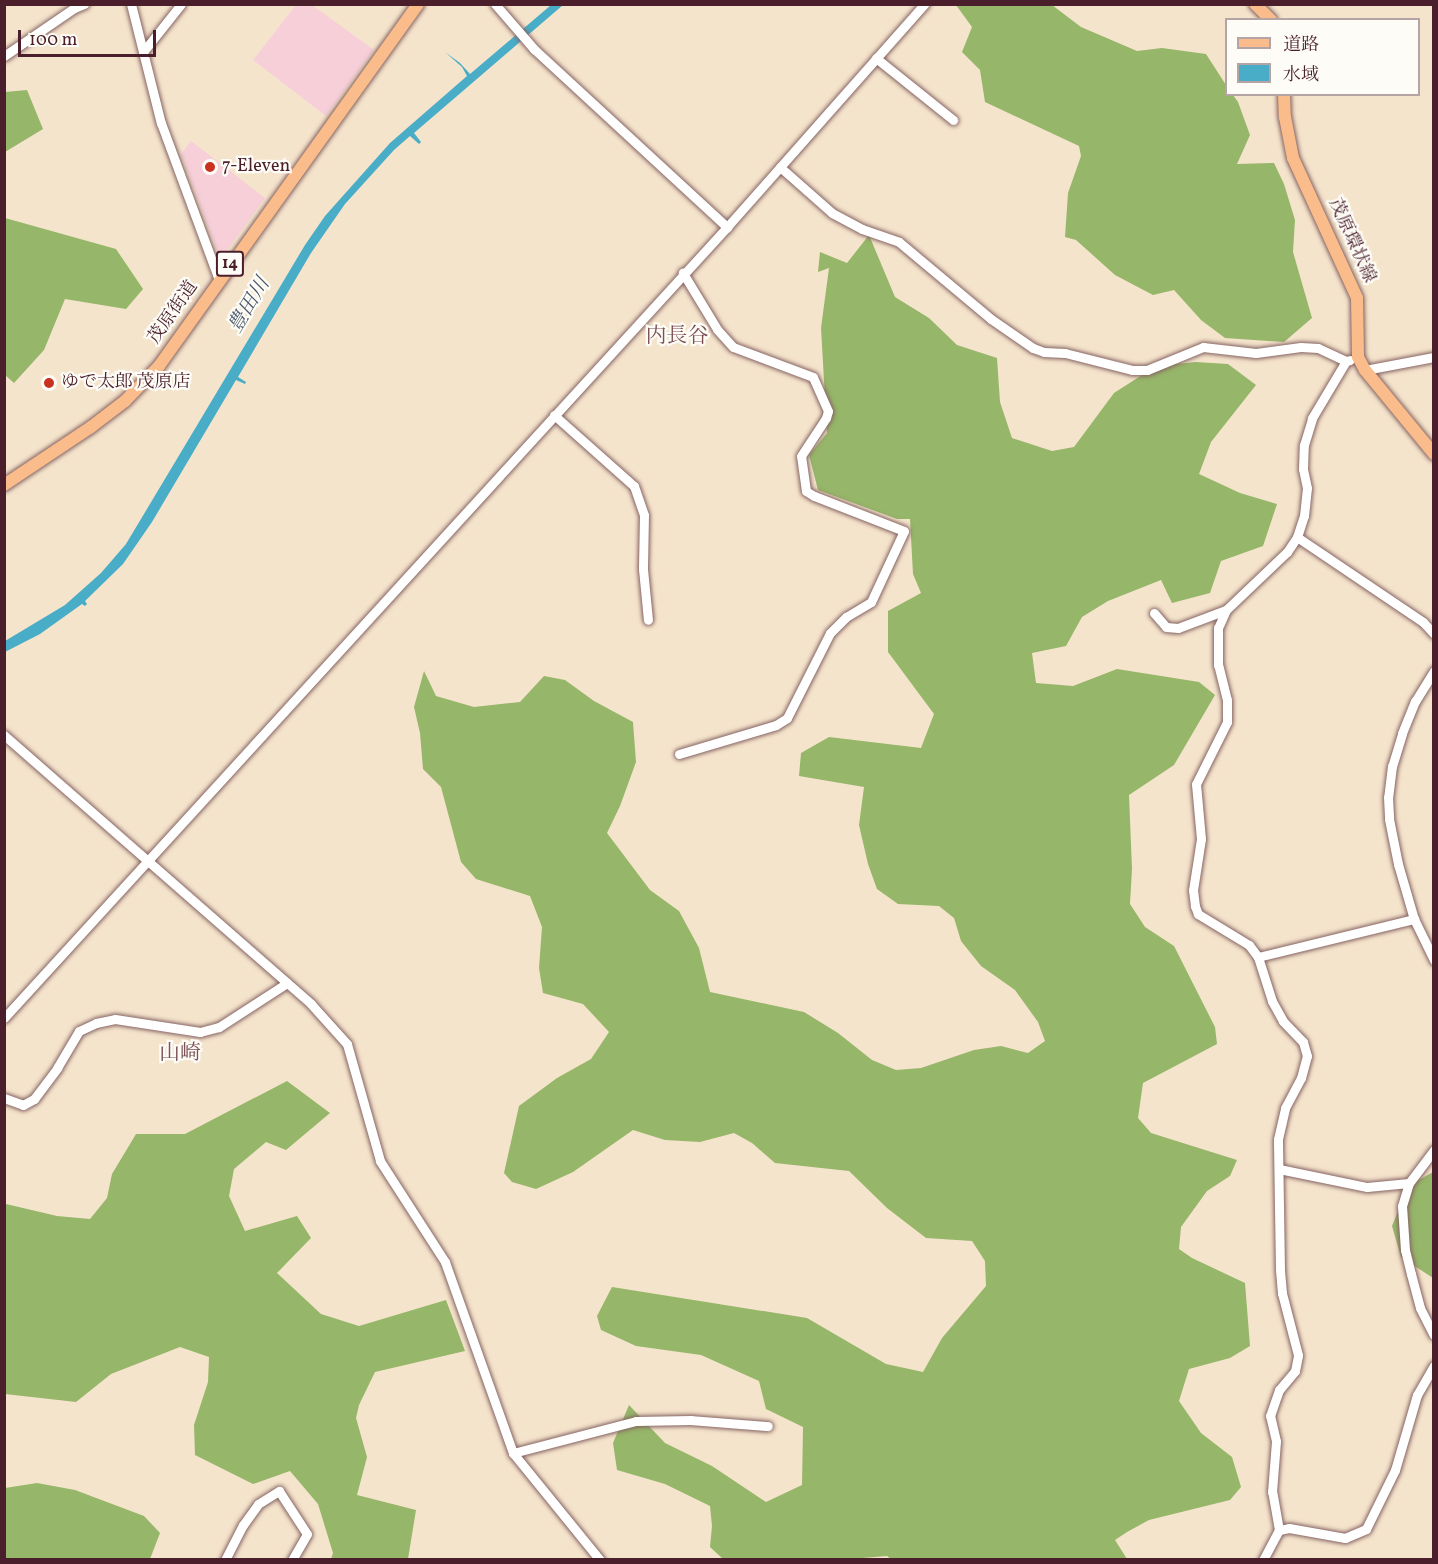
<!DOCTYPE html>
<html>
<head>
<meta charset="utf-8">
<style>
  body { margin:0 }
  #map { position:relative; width:1438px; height:1564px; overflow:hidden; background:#f5e4cc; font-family:Vollkorn,"Noto Serif JP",serif }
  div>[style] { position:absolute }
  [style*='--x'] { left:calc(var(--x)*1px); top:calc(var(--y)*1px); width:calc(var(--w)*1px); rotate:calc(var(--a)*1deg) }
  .built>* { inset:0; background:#f6cfd9 }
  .forest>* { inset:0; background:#96b669 }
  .water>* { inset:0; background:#49adc8 }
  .roads { filter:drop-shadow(0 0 2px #866463) drop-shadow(0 0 2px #866463) }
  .minor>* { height:9px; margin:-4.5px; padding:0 4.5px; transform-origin:4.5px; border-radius:4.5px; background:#fff }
  .major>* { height:12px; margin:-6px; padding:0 6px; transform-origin:6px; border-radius:6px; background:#f9bc8a }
  .dots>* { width:16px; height:16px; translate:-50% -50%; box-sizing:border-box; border:3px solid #fdfcf7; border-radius:50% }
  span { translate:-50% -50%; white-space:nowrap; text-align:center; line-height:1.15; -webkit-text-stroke:4.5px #fdfcf7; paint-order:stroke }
  .shield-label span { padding:2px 4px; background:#fdfcf7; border:2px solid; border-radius:4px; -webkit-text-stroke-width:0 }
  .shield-label { font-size:16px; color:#4a1f2b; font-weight:700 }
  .poi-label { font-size:18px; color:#4a1f2b }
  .left { translate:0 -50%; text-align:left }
  .street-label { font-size:18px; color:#4a1f2b }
  .water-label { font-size:20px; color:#4a586a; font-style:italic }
  .quarter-label { font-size:21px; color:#7c4f54 }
  .frame { position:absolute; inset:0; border:6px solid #4a1f2b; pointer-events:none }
  .legend { position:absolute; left:1225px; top:18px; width:195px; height:78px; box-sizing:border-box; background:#fdfcf7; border:2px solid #b5a4a5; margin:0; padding:8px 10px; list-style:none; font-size:18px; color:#4a1f2b }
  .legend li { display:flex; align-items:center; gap:12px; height:30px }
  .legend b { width:30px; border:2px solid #b5a4a5 }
  .scale { position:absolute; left:18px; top:30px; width:138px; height:27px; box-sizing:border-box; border:3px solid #4a1f2b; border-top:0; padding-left:8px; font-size:18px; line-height:21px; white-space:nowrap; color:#4a1f2b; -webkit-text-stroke:4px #fdfcf7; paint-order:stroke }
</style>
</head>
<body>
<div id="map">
  <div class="built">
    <div style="clip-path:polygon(296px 5px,312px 5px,374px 50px,326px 116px,253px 60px)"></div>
    <div style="clip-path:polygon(191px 141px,265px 198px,225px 253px,217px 251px,181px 154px)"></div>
  </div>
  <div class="forest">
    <div style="clip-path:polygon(956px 5px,1052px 5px,1081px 27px,1137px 51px,1162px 48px,1206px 54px,1226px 85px,1226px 94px,1233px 95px,1238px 102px,1250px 135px,1237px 164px,1274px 163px,1284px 184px,1295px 220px,1293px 252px,1312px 318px,1284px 342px,1225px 338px,1201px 320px,1174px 290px,1153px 295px,1115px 275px,1076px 240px,1065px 237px,1068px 193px,1081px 156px,1079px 146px,985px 102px,980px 70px,962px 52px,972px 27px)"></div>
    <div style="clip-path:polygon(27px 90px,43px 129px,5px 152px,5px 92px)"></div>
    <div style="clip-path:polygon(5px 218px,116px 249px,143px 289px,126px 309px,65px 299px,44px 350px,14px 383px,5px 375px)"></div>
    <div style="clip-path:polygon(869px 235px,895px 297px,929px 318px,957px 345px,997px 358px,1000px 402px,1012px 438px,1052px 451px,1074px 447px,1114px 393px,1156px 366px,1196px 362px,1228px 364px,1256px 385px,1211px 442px,1199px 474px,1240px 493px,1277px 504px,1263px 546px,1221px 561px,1210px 593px,1172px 603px,1161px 580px,1108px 601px,1082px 617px,1066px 646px,1032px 653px,1036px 683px,1073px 686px,1117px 669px,1199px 682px,1215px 695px,1174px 765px,1129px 795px,1132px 869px,1130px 904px,1145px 927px,1174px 946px,1215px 1027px,1217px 1044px,1143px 1083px,1138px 1118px,1151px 1133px,1237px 1160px,1230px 1176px,1207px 1191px,1181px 1227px,1179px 1249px,1192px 1258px,1245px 1283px,1250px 1346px,1230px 1358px,1189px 1369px,1179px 1401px,1201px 1433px,1232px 1457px,1241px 1487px,1230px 1500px,1149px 1520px,1127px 1532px,1115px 1540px,1127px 1559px,892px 1560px,887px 1556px,838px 1560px,723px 1559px,710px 1547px,712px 1526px,710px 1506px,665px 1484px,617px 1470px,613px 1443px,629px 1405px,665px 1443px,712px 1466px,766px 1502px,802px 1485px,803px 1427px,766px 1409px,759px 1381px,701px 1355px,636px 1346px,601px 1330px,597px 1316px,612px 1287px,807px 1318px,886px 1364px,923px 1372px,942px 1338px,986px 1286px,985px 1261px,972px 1241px,926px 1238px,887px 1208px,849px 1171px,775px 1163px,752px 1143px,734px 1133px,700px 1142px,665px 1140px,633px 1130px,573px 1172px,536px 1189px,512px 1182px,504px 1173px,519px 1106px,557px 1078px,591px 1059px,609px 1032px,583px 1004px,543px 993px,539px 968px,542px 927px,530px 896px,476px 879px,461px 862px,441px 787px,423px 769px,420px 733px,414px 707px,424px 671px,436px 696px,474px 707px,520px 702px,544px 676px,565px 680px,594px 701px,633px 722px,636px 762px,620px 806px,607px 833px,650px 890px,679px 911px,699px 948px,710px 992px,804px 1012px,838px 1033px,872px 1060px,896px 1070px,921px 1068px,974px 1050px,1001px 1046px,1028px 1053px,1045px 1041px,1038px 1022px,1015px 990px,981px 966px,961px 941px,954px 918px,939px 906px,898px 904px,877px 889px,868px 864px,859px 825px,864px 787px,799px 776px,801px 753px,829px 737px,921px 748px,934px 714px,888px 652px,888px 611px,921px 593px,913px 574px,910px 519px,897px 519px,818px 490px,809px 455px,827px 433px,821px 328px,829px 268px,818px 272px,820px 252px,847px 263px)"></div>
    <div style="clip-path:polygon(287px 1081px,330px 1113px,286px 1150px,266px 1142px,234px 1169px,229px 1196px,245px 1231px,297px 1216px,311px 1238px,277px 1273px,321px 1314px,359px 1326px,446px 1300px,465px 1351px,375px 1372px,359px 1405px,356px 1418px,367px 1457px,357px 1495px,416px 1510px,408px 1559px,331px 1559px,333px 1553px,318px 1504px,290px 1471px,253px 1484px,195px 1455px,194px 1425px,208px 1382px,209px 1357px,180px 1347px,111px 1374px,76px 1402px,5px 1394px,6px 1204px,57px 1216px,90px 1219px,107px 1198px,112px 1174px,136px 1134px,185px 1134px)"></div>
    <div style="clip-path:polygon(1433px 1172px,1433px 1278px,1401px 1257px,1392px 1226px,1408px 1186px)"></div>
    <div style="clip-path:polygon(37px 1483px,75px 1490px,144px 1516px,160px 1533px,150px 1559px,5px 1559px,5px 1488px)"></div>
  </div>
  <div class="water">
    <div style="clip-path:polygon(551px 5px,563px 5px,414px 133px,421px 142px,419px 144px,410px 136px,394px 150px,345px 204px,311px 253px,238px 377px,246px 382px,245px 384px,236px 380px,152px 522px,123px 564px,85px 601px,87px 604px,85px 606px,82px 604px,40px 634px,5px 652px,5px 641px,65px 605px,101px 573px,126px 544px,305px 245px,325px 216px,390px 143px,467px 76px,462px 67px,445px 52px,460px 63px,470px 74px)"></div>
  </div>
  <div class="roads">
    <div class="minor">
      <div style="--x:131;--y:4;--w:123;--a:75.9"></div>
      <div style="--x:161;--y:123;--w:167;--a:69.7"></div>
      <div style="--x:495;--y:4;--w:60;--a:49.1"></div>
      <div style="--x:534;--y:49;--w:263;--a:42.7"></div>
      <div style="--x:143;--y:52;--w:61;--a:-51.6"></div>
      <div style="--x:4;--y:56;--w:85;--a:-34.4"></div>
      <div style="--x:74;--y:8;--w:11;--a:-22"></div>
      <div style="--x:876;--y:58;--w:99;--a:38.8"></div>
      <div style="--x:780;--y:167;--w:69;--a:41.5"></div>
      <div style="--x:832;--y:213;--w:34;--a:28"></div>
      <div style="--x:862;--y:229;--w:39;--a:19"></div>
      <div style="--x:899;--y:242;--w:120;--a:39.9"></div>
      <div style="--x:991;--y:319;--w:51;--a:34.6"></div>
      <div style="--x:1033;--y:348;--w:12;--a:20"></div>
      <div style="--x:1044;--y:352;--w:21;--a:3"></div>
      <div style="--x:1065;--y:353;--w:69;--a:14.2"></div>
      <div style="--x:1132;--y:370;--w:15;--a:0"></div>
      <div style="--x:1147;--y:370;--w:61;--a:-22.3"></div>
      <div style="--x:1203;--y:347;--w:53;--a:6.5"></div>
      <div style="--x:1256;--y:353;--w:45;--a:-7.6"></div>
      <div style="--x:1301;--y:347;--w:17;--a:3"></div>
      <div style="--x:1318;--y:348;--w:31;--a:25"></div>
      <div style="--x:1346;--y:361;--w:4;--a:-14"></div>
      <div style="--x:1365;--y:370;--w:70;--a:-10.7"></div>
      <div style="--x:554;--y:415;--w:107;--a:41.6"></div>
      <div style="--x:634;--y:486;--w:31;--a:71"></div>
      <div style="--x:644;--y:515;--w:54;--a:91.1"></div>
      <div style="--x:643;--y:569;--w:51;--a:84.4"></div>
      <div style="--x:1297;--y:537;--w:152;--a:34"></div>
      <div style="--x:1423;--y:622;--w:16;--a:47"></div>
      <div style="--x:1154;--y:613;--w:18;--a:49"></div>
      <div style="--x:1166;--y:627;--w:12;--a:5"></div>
      <div style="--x:1178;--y:628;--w:51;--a:-20.6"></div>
      <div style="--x:1434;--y:671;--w:36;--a:122"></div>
      <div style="--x:1415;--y:701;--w:35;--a:112"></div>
      <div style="--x:1402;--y:734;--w:34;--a:107"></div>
      <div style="--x:1392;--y:766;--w:31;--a:97"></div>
      <div style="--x:1388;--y:797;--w:22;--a:87"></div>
      <div style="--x:1389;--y:819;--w:46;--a:78.7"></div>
      <div style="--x:1398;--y:864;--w:57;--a:73.8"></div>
      <div style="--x:1414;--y:919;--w:46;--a:64"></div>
      <div style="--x:4;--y:735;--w:408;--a:41.2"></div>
      <div style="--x:311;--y:1004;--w:54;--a:48"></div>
      <div style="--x:347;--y:1044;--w:122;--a:74.2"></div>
      <div style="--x:380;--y:1161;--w:120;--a:57.2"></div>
      <div style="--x:445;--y:1262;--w:203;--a:70.4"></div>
      <div style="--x:513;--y:1453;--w:138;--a:50.9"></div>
      <div style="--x:679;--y:754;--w:101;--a:-16.6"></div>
      <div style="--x:776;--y:725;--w:13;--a:-32"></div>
      <div style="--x:787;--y:718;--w:95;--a:-63.2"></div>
      <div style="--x:830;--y:633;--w:23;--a:-45"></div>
      <div style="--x:846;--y:617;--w:29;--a:-31"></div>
      <div style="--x:871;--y:602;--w:78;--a:-65.1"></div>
      <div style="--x:904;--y:531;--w:97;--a:-158.7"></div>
      <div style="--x:814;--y:496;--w:9;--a:-148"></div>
      <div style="--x:806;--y:491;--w:35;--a:-98"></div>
      <div style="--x:801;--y:456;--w:45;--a:-56.7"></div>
      <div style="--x:826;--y:418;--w:7;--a:-74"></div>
      <div style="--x:828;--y:411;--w:37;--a:-114"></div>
      <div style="--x:813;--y:377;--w:85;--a:-159.4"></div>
      <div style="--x:733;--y:347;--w:24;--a:-132"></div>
      <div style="--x:717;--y:329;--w:66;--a:-121.3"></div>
      <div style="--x:1258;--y:957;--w:161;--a:-13.7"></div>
      <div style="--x:4;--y:1018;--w:1072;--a:-47.57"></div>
      <div style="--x:727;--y:227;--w:298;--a:-48.5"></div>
      <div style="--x:4;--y:1098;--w:20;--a:20"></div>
      <div style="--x:23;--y:1105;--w:13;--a:-29"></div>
      <div style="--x:34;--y:1099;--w:39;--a:-53"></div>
      <div style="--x:57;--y:1068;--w:43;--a:-59.3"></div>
      <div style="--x:79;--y:1031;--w:19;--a:-25"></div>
      <div style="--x:96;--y:1023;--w:19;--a:-12"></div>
      <div style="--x:115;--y:1019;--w:86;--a:8.7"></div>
      <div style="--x:200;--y:1032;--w:20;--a:-15"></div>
      <div style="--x:219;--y:1027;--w:81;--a:-32.9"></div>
      <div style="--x:1434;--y:1150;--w:41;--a:127.1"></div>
      <div style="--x:1409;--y:1183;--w:24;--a:107"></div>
      <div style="--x:1402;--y:1206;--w:44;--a:86.1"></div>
      <div style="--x:1405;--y:1250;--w:25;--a:76"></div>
      <div style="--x:1411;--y:1274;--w:35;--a:75"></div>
      <div style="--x:1420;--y:1308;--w:30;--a:63"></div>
      <div style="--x:1279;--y:1169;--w:90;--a:11.6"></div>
      <div style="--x:1367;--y:1187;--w:42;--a:-5.4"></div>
      <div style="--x:513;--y:1453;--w:127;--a:-14.6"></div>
      <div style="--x:636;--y:1421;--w:55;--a:-1"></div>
      <div style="--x:691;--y:1420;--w:77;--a:4.5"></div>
      <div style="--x:1279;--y:1530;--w:10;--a:-11"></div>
      <div style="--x:1289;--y:1528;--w:57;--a:10.1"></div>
      <div style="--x:1345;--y:1538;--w:23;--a:-23"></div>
      <div style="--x:1366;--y:1529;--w:66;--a:-63.8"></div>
      <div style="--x:1395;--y:1470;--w:78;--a:-73.7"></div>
      <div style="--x:1417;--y:1395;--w:34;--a:-60"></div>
      <div style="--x:225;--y:1560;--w:39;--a:-63"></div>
      <div style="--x:243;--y:1525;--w:26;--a:-54"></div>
      <div style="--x:258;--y:1504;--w:25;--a:-32"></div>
      <div style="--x:279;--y:1491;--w:51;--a:56.9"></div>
      <div style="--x:307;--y:1534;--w:30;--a:120"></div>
      <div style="--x:1263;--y:1560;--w:34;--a:-62"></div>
      <div style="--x:1279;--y:1530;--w:39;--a:-100"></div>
      <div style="--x:1272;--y:1492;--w:51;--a:-85.5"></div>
      <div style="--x:1276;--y:1441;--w:26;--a:-103"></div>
      <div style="--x:1270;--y:1416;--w:28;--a:-71"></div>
      <div style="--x:1279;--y:1390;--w:25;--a:-50"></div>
      <div style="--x:1295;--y:1371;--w:16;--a:-79"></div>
      <div style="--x:1298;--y:1355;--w:64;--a:-104.5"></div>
      <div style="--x:1282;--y:1293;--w:23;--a:-95"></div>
      <div style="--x:1280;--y:1270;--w:131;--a:-90.9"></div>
      <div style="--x:1278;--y:1139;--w:32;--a:-77"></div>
      <div style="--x:1285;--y:1108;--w:34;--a:-62"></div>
      <div style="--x:1301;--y:1078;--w:23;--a:-75"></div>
      <div style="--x:1307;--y:1056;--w:15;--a:-106"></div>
      <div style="--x:1303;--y:1042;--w:29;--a:-134"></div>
      <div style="--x:1283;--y:1021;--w:23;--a:-119"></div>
      <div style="--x:1272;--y:1001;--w:46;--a:-107.7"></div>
      <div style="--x:1258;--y:957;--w:15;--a:-127"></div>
      <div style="--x:1249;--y:945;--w:60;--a:-148.7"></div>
      <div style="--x:1198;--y:914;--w:9;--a:-111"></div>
      <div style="--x:1195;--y:906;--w:16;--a:-97"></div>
      <div style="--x:1193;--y:890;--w:52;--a:-81.1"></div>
      <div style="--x:1201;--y:839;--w:55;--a:-95.2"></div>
      <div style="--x:1196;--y:784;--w:69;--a:-63.4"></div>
      <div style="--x:1227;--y:722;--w:22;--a:-90"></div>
      <div style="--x:1227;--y:700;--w:36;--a:-104"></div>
      <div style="--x:1218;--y:665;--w:37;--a:-90"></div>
      <div style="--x:1218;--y:628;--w:20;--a:-66"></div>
      <div style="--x:1226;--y:610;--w:84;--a:-43.6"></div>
      <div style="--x:1287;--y:552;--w:18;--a:-56"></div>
      <div style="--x:1297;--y:537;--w:22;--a:-72"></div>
      <div style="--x:1304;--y:516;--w:28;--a:-84"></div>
      <div style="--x:1307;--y:488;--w:19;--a:-102"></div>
      <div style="--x:1303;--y:469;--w:24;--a:-88"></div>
      <div style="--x:1304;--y:445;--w:28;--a:-73"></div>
      <div style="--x:1312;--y:418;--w:66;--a:-59.2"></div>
    </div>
    <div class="major">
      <div style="--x:1255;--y:4;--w:23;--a:45"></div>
      <div style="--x:1284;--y:94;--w:23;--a:88"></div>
      <div style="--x:1285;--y:117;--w:42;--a:79"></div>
      <div style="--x:1293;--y:158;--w:154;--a:65.4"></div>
      <div style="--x:1357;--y:298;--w:59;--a:89"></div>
      <div style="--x:1358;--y:357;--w:15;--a:62"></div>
      <div style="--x:1365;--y:370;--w:109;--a:50.6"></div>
      <div style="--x:4;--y:485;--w:105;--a:-33.7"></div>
      <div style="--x:91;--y:427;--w:43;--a:-37.4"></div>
      <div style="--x:125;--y:401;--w:49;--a:-45.8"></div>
      <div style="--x:159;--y:366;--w:445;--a:-54.4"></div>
    </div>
  </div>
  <div class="dots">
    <div style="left:210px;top:167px;background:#c8321e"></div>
    <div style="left:49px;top:383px;background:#c8321e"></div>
  </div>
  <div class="shield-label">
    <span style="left:230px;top:264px">14</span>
  </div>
  <div class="poi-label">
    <span class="left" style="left:222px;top:167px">7-Eleven</span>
    <span class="left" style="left:61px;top:383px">ゆで太郎 茂原店</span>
  </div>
  <div class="street-label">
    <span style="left:1351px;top:241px;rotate:66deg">茂原環状線</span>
    <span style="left:174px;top:313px;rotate:-55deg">茂原街道</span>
  </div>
  <div class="water-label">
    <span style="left:250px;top:306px;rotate:-59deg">豊田川</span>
  </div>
  <div class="quarter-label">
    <span style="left:677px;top:337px">内長谷</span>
    <span style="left:180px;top:1054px">山崎</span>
  </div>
  <div class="frame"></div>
  <ul class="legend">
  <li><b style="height:8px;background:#f9bc8a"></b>道路</li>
  <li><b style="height:16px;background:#49adc8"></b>水域</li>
  </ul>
  <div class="scale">100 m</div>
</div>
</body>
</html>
